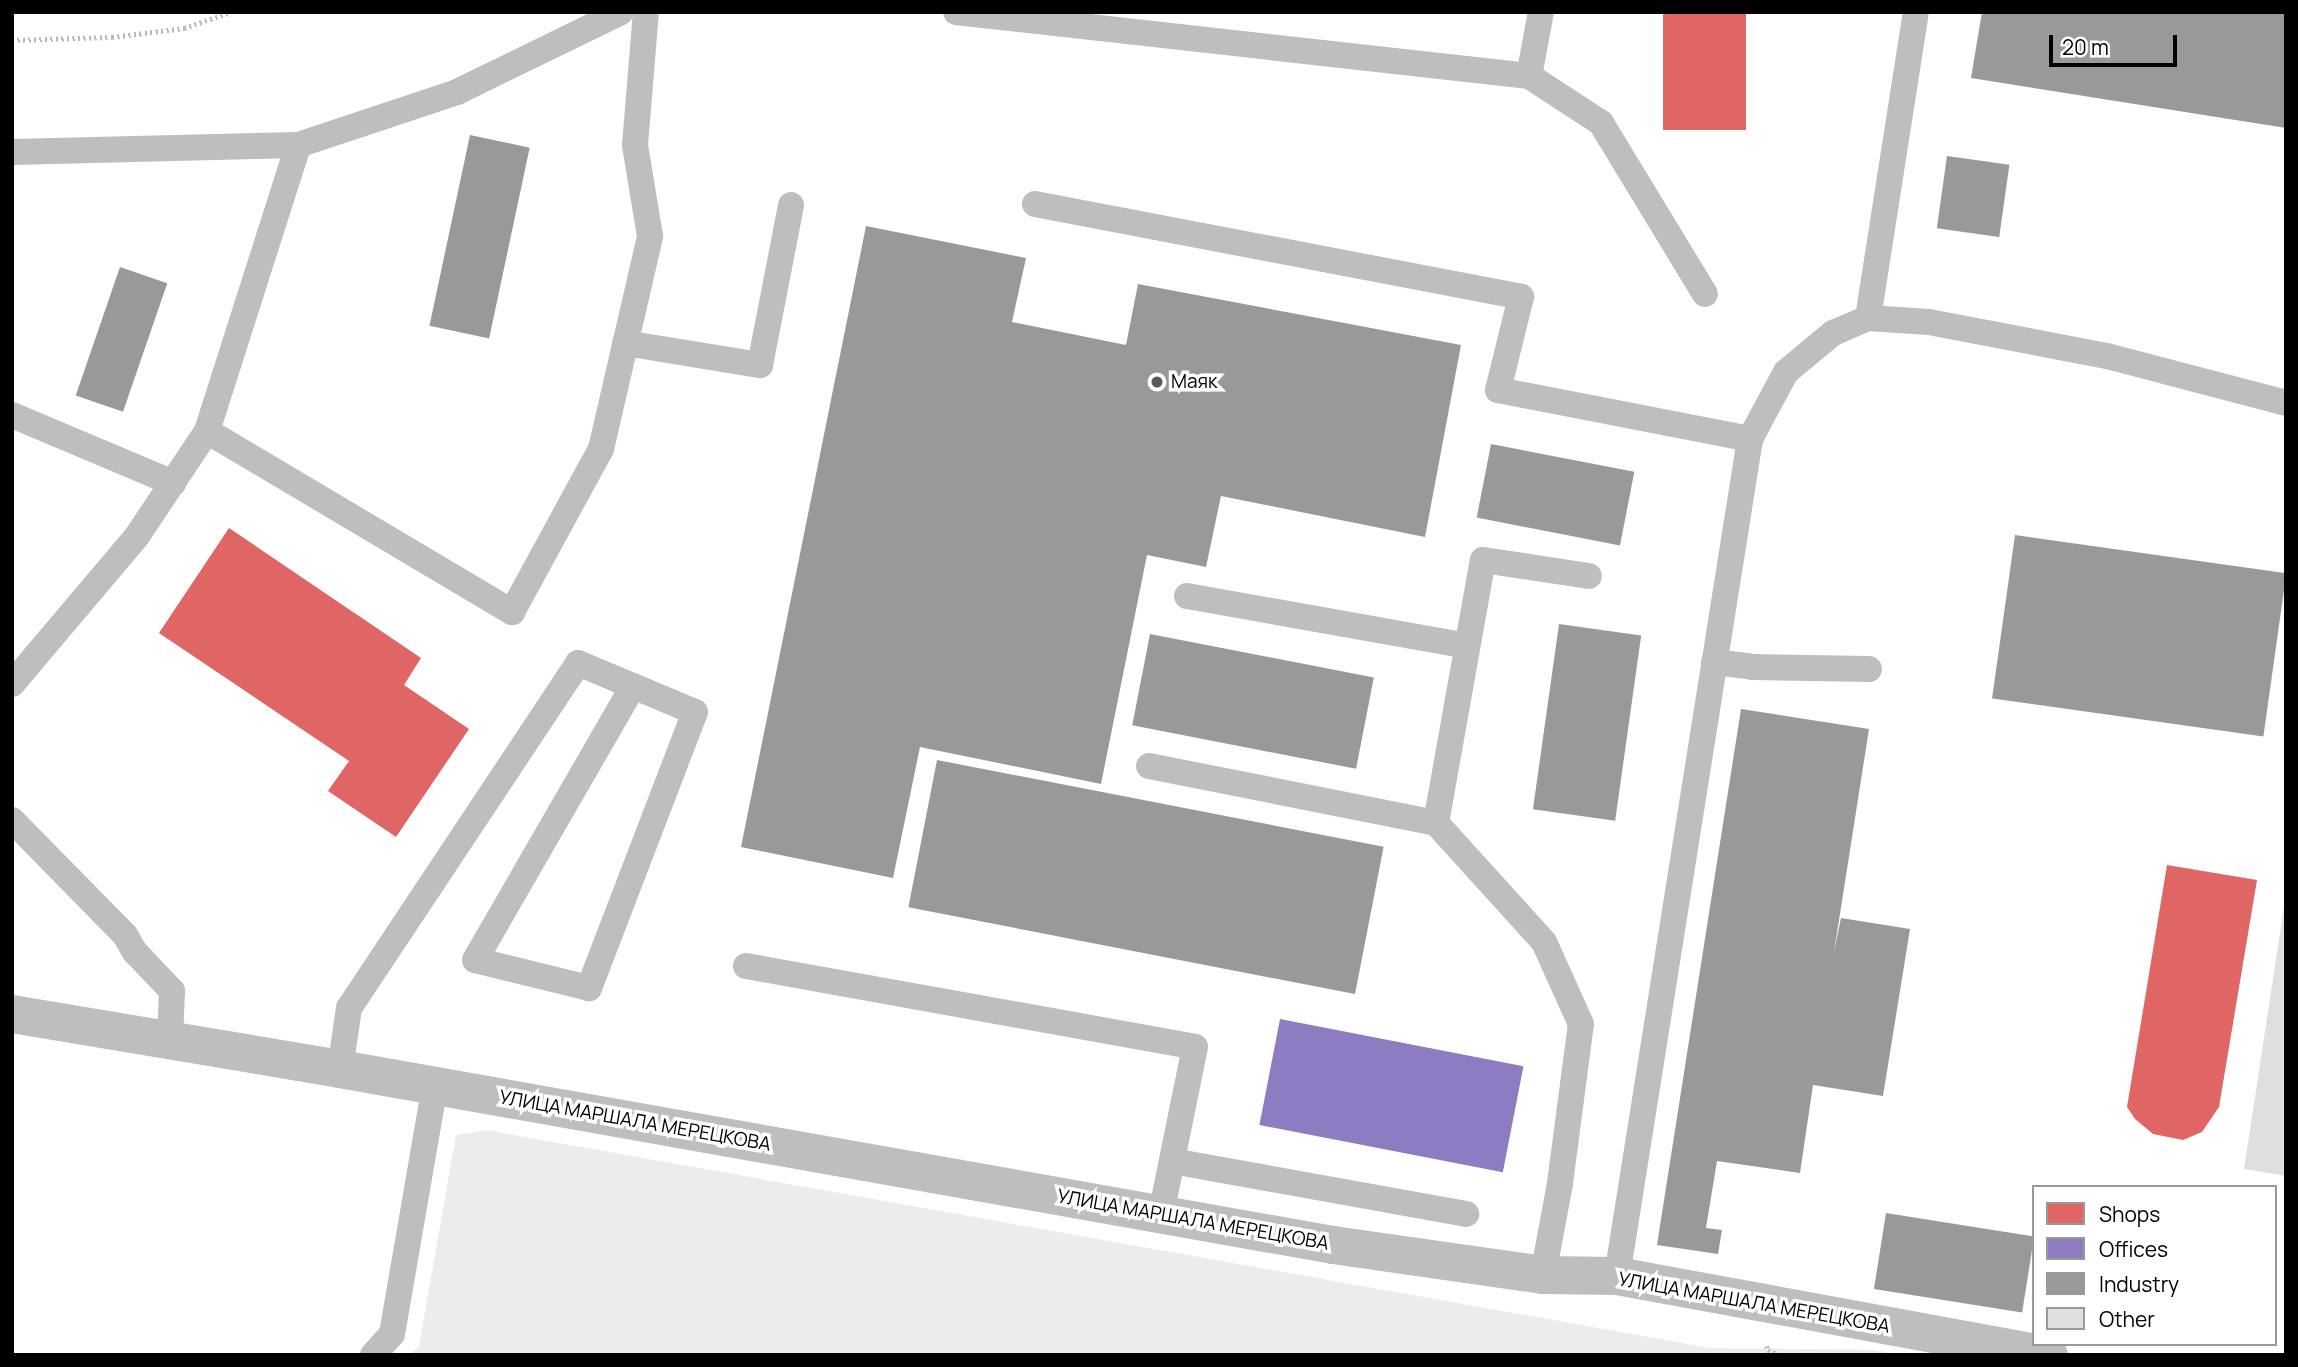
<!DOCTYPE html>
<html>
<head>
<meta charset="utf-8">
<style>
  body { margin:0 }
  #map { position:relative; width:2298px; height:1367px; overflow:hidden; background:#fff; font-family:Manrope,sans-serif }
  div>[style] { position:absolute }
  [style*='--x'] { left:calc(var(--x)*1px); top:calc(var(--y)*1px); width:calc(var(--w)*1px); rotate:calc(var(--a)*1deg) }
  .green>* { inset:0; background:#ececec }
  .shops>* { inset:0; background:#e06666; transform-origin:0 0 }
  .offices>* { inset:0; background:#8e7cc3; transform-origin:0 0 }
  .industry>* { inset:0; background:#999; transform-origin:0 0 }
  .building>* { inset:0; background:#dfdfdf }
  .path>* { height:4.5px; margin-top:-2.25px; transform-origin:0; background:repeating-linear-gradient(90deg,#b9b9b9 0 2px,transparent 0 5.5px) }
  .service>* { height:26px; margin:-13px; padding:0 13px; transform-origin:13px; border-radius:13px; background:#bebebe }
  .minor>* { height:38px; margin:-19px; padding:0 19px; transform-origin:19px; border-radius:19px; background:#bebebe }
  .dots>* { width:19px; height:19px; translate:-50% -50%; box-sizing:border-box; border:4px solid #fff; border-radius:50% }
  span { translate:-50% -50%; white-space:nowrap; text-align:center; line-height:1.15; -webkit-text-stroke:7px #fff; paint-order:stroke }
  .poi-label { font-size:19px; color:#000 }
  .left { translate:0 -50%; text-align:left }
  .street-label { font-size:19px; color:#000 }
  .frame { position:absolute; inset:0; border:14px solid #000; pointer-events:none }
  .legend { position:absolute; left:2032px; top:1185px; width:245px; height:161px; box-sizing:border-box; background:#fff; border:2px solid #999; margin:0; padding:9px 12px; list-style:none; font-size:21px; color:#000 }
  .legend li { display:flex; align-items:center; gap:14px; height:35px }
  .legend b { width:35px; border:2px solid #999 }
  .scale { position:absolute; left:2049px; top:35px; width:128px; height:32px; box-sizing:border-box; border:4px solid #000; border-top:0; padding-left:9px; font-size:21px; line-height:24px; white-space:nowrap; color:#000; -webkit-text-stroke:5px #fff; paint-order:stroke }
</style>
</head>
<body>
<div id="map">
  <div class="green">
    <div style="clip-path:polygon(486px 1130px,1710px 1348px,1874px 1350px,1898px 1355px,410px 1355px,419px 1346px,456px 1135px)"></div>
  </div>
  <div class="shops">
    <div style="left:1663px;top:12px;width:83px;height:118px"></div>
    <div style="clip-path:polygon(229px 528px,421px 658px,404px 685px,469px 729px,396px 837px,328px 791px,349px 761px,159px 633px)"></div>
    <div style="clip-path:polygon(2167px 865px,2257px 880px,2219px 1107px,2202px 1132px,2183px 1140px,2153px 1134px,2135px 1119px,2127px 1107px)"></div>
  </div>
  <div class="offices">
    <div style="left:1280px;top:1019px;width:248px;height:108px;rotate:11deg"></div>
  </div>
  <div class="industry">
    <div style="clip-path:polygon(1982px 12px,2286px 12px,2286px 128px,1971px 78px)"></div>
    <div style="left:470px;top:135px;width:61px;height:195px;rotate:12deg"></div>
    <div style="left:1947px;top:156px;width:63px;height:73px;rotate:8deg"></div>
    <div style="clip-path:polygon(866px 226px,1026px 258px,1012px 322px,1126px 345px,1138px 284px,1461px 345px,1425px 537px,1221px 496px,1206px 567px,1147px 555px,1101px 784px,920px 747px,893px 878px,741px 847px)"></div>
    <div style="left:120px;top:267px;width:50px;height:136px;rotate:19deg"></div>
    <div style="left:1491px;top:444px;width:146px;height:75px;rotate:11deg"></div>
    <div style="left:2015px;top:535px;width:274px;height:165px;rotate:8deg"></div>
    <div style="left:1559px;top:624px;width:83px;height:187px;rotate:8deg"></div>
    <div style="left:1150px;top:634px;width:228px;height:93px;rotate:11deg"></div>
    <div style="clip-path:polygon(1741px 709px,1869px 729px,1834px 952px,1841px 918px,1910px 929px,1883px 1096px,1813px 1085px,1800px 1173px,1717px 1161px,1706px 1228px,1722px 1230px,1718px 1254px,1657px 1245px)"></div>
    <div style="left:937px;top:760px;width:455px;height:150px;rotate:11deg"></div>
    <div style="left:1886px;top:1213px;width:150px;height:77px;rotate:9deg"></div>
  </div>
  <div class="building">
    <div style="clip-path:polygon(2284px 907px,2286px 908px,2286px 1176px,2244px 1169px)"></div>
  </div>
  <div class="path">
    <div style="--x:12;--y:40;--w:100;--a:-1.7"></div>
    <div style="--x:112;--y:37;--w:73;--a:-7.1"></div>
    <div style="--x:184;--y:28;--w:50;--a:-18.8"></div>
    <div style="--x:1767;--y:1346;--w:4;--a:76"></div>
    <div style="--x:1768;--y:1350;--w:12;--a:24"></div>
  </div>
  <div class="service">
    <div style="--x:956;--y:12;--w:577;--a:6.37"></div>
    <div style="--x:1529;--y:76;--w:86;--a:33.1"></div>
    <div style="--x:1601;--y:123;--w:200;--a:58.7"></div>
    <div style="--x:1529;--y:76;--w:65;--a:-79.4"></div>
    <div style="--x:12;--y:152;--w:286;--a:-1.4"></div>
    <div style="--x:1035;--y:204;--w:495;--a:10.8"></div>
    <div style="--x:1521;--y:297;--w:96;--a:103.9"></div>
    <div style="--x:1498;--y:390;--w:257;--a:11"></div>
    <div style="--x:1868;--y:318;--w:310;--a:-81.1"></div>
    <div style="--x:625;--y:343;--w:137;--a:9.3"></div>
    <div style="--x:760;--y:365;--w:163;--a:-79"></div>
    <div style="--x:12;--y:415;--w:175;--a:22.9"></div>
    <div style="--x:207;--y:431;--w:355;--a:30.7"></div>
    <div style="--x:512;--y:612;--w:186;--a:-61.4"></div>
    <div style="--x:601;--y:449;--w:219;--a:-77"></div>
    <div style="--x:650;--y:236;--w:92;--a:-99.4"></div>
    <div style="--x:635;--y:145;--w:133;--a:-85.3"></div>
    <div style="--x:1187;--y:596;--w:284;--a:10.1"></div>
    <div style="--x:1714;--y:662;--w:38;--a:7"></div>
    <div style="--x:1752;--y:667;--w:117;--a:1"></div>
    <div style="--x:12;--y:684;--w:194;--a:-49.8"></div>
    <div style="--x:137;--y:536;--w:126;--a:-56.3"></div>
    <div style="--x:207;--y:431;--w:300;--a:-72.3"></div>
    <div style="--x:298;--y:145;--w:168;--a:-18.4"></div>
    <div style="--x:457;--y:92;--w:182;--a:-26"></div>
    <div style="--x:1149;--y:766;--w:293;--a:11.2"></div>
    <div style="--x:12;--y:820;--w:161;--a:45.5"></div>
    <div style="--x:125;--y:935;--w:20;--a:60"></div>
    <div style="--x:135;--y:952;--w:54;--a:46.5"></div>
    <div style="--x:172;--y:991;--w:49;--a:92.3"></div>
    <div style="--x:746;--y:966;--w:456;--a:10.2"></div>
    <div style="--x:1195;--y:1047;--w:170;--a:101.5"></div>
    <div style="--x:340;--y:1069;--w:62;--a:-81.6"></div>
    <div style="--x:349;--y:1008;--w:414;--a:-56.4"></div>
    <div style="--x:578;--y:663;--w:60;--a:22.7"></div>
    <div style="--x:633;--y:686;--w:67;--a:22.8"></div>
    <div style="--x:695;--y:712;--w:296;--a:111"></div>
    <div style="--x:589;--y:988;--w:117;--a:-166.2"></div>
    <div style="--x:475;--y:960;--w:316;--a:-60"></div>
    <div style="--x:1172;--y:1161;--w:299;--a:10.2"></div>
    <div style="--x:1543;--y:1275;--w:94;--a:-79.5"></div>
    <div style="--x:1560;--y:1183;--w:160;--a:-82.5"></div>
    <div style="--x:1581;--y:1024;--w:90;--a:-114.3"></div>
    <div style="--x:1544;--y:942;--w:161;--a:-132.2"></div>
    <div style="--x:1436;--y:823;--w:267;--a:-79.9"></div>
    <div style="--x:1483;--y:560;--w:107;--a:8.6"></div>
    <div style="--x:1617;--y:1276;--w:848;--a:-80.97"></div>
    <div style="--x:1750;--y:439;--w:76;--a:-61.8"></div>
    <div style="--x:1786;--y:372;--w:61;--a:-39.7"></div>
    <div style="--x:1833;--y:333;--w:38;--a:-23"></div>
    <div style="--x:1868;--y:318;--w:61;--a:3.8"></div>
    <div style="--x:1929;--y:322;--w:181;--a:10.8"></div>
    <div style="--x:2107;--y:356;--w:185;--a:14.7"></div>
    <div style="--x:373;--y:1355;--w:28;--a:-48"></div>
    <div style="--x:392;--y:1334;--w:253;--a:-80.2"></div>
  </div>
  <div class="minor">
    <div style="--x:12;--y:1014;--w:333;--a:9.5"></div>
    <div style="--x:340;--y:1069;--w:1008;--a:10.05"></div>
    <div style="--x:1333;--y:1245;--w:212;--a:8.1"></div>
    <div style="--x:1543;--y:1275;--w:74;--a:0.8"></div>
    <div style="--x:1617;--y:1276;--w:439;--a:10.4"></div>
  </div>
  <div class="dots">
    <div style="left:1157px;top:382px;background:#595959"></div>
  </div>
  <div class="poi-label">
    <span class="left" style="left:1171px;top:382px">Маяк</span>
  </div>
  <div class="street-label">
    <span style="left:635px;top:1121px;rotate:10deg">УЛИЦА МАРШАЛА МЕРЕЦКОВА</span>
    <span style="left:1193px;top:1220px;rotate:10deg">УЛИЦА МАРШАЛА МЕРЕЦКОВА</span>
    <span style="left:1754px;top:1303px;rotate:10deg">УЛИЦА МАРШАЛА МЕРЕЦКОВА</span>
  </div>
  <div class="frame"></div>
  <ul class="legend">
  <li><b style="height:19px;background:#e06666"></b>Shops</li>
  <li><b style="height:19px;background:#8e7cc3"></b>Offices</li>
  <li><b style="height:19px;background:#999"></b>Industry</li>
  <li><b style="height:19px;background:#dfdfdf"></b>Other</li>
  </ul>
  <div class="scale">20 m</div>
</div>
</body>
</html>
